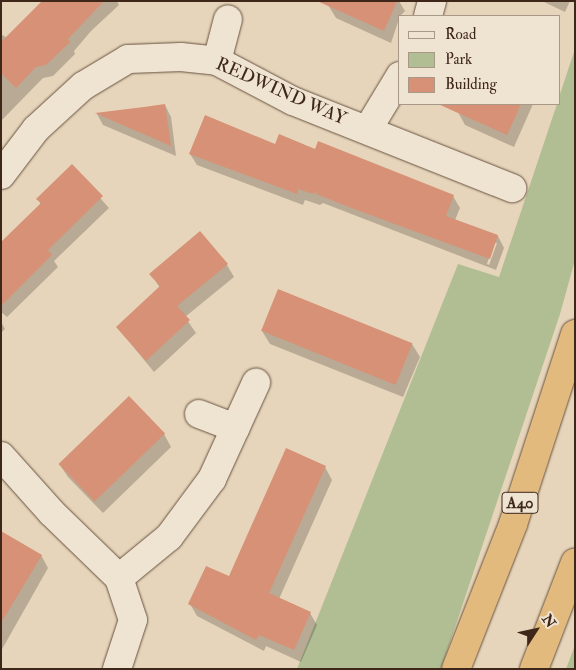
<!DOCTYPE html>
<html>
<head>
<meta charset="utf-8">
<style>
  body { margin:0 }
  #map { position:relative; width:576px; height:670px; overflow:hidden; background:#e6d5ba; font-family:"IM FELL Double Pica",serif }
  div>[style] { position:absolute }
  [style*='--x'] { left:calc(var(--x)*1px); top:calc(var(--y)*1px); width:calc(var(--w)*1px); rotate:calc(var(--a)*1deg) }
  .green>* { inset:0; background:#b1be93 }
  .shadow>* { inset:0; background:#0003 }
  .building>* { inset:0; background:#d79176; transform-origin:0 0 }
  .roads { filter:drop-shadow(0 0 1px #685241) drop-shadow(0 0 1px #685241) }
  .minor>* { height:28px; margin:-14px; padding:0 14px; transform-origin:14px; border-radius:14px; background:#efe4d2 }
  .highway>* { height:28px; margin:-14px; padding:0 14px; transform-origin:14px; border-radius:14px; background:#e3ba7d }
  span { translate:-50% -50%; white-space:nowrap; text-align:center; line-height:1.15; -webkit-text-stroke:4px #efe4d2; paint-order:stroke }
  .shield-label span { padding:1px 4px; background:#efe4d2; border:1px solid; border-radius:4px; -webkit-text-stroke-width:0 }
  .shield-label { font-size:16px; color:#3e2619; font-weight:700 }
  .street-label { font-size:18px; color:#3e2619 }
  .frame { position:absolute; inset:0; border:2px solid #3e2619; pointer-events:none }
  .legend { position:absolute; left:398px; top:15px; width:162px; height:90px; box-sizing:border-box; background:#efe4d2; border:1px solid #a89888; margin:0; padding:6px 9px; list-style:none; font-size:15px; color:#3e2619 }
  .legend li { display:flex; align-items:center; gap:10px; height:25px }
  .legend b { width:25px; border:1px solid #a89888 }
  .north { position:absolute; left:511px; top:605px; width:50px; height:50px; -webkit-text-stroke:4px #efe4d2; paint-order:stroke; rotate:55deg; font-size:14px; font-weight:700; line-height:20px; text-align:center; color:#3e2619 }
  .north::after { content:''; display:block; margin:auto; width:18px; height:22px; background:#3e2619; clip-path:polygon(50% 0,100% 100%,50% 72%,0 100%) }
</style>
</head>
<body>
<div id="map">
  <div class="green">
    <div style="clip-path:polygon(575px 49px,575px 260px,560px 314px,441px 669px,297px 669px,458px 264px,499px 277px,557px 104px,560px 104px,560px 94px)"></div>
    <div style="clip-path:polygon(575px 645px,575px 669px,566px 669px)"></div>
  </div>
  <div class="shadow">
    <div style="clip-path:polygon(63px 1px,117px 1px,119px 5px,91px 31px,74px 51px,75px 54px,53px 76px,43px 78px,1px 121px,1px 34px,7px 38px)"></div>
    <div style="clip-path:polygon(330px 1px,399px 1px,405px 11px,400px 16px,391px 43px,336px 18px,328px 5px)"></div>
    <div style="clip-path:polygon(542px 1px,570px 1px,565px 12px)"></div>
    <div style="clip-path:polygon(462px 104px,533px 104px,514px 147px,465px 125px,458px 112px)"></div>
    <div style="clip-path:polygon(165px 105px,171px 117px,176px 156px,103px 125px,97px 114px)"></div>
    <div style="clip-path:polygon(evenodd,275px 146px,315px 151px,453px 196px,460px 208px,455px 220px,498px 236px,504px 248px,496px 270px,323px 203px,320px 205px,305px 200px,303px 205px,197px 165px,190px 154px,275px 146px,494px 243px,497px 243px,489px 265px,487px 264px,494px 243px)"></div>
    <div style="clip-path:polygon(72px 166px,109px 208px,54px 261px,58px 267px,7px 317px,1px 312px,1px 244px,41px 205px,38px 199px)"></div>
    <div style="clip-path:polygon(227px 265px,234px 277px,185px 317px,196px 333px,154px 372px,117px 327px,160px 288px,151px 274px)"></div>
    <div style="clip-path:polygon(1px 322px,5px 329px,1px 333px)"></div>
    <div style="clip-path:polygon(262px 331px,412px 344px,420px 357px,403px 397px,270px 344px)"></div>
    <div style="clip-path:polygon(129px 398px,164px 434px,171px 447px,103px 513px,68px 477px,60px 465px)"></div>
    <div style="clip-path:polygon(325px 467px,332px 480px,279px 599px,310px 613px,317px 625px,301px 662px,266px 646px,264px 651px,197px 616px,190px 604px,230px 578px)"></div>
    <div style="clip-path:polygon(1px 532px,41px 555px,48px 568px,1px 651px)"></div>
  </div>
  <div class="building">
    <div style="clip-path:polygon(42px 1px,104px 1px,68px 39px,70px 42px,46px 65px,36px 67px,16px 88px,1px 73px,1px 42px)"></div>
    <div style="clip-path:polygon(317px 1px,397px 1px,384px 31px)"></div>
    <div style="clip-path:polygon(165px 104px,171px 146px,95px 113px,144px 107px)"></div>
    <div style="clip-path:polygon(438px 104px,521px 104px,507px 135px)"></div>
    <div style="clip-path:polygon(205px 115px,275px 144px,279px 134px,315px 149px,318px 141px,454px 195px,446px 216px,498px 235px,490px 259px,354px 209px,316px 194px,317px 191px,313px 194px,298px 189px,297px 194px,189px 154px)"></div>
    <div style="clip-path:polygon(72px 164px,103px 196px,48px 250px,52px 255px,1px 306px,1px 242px,41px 203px,36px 199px)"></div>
    <div style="clip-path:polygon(200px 231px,228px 264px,177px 306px,190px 320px,146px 361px,116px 327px,160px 286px,149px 274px)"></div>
    <div style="left:278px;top:289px;width:145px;height:45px;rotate:22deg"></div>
    <div style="left:129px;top:396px;width:52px;height:98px;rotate:46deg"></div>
    <div style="clip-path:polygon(286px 448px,326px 466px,269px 593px,311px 612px,294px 650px,259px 635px,256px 640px,188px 604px,206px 566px,229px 576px)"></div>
    <div style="clip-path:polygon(1px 531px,42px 555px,1px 623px)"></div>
  </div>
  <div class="roads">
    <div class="minor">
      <div style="--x:428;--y:16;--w:16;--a:-75"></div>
      <div style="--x:217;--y:61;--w:43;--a:-75.3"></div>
      <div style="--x:368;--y:129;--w:62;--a:-58.9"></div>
      <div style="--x:1;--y:175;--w:58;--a:-52.7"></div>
      <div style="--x:36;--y:129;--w:64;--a:-42.5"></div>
      <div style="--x:83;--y:86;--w:52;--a:-31"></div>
      <div style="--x:128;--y:59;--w:53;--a:-2.2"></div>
      <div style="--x:181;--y:57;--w:36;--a:6"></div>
      <div style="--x:217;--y:61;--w:86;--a:27.8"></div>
      <div style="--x:293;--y:101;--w:236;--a:21.7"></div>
      <div style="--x:199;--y:414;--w:39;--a:21"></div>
      <div style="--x:1;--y:456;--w:76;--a:48.2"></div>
      <div style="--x:52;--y:513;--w:93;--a:44.1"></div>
      <div style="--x:119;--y:578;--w:44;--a:71.6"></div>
      <div style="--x:133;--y:620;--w:52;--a:108.1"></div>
      <div style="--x:119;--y:578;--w:65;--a:-39.4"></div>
      <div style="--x:169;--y:537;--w:72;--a:-53.4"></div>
      <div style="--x:212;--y:479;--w:106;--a:-65.4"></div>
    </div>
    <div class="highway">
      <div style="--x:456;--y:669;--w:156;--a:-68.5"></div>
      <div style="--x:513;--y:524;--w:200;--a:-71.9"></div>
      <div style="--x:534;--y:669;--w:114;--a:-68.9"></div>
    </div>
  </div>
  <div class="shield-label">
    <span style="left:520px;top:503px">A40</span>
  </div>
  <div class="street-label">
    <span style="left:281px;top:92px;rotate:24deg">REDWIND WAY</span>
  </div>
  <div class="frame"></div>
  <ul class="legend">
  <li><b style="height:6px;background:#efe4d2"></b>Road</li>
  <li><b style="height:14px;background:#b1be93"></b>Park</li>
  <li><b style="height:14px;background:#d79176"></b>Building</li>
  </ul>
  <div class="north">N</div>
</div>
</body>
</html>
